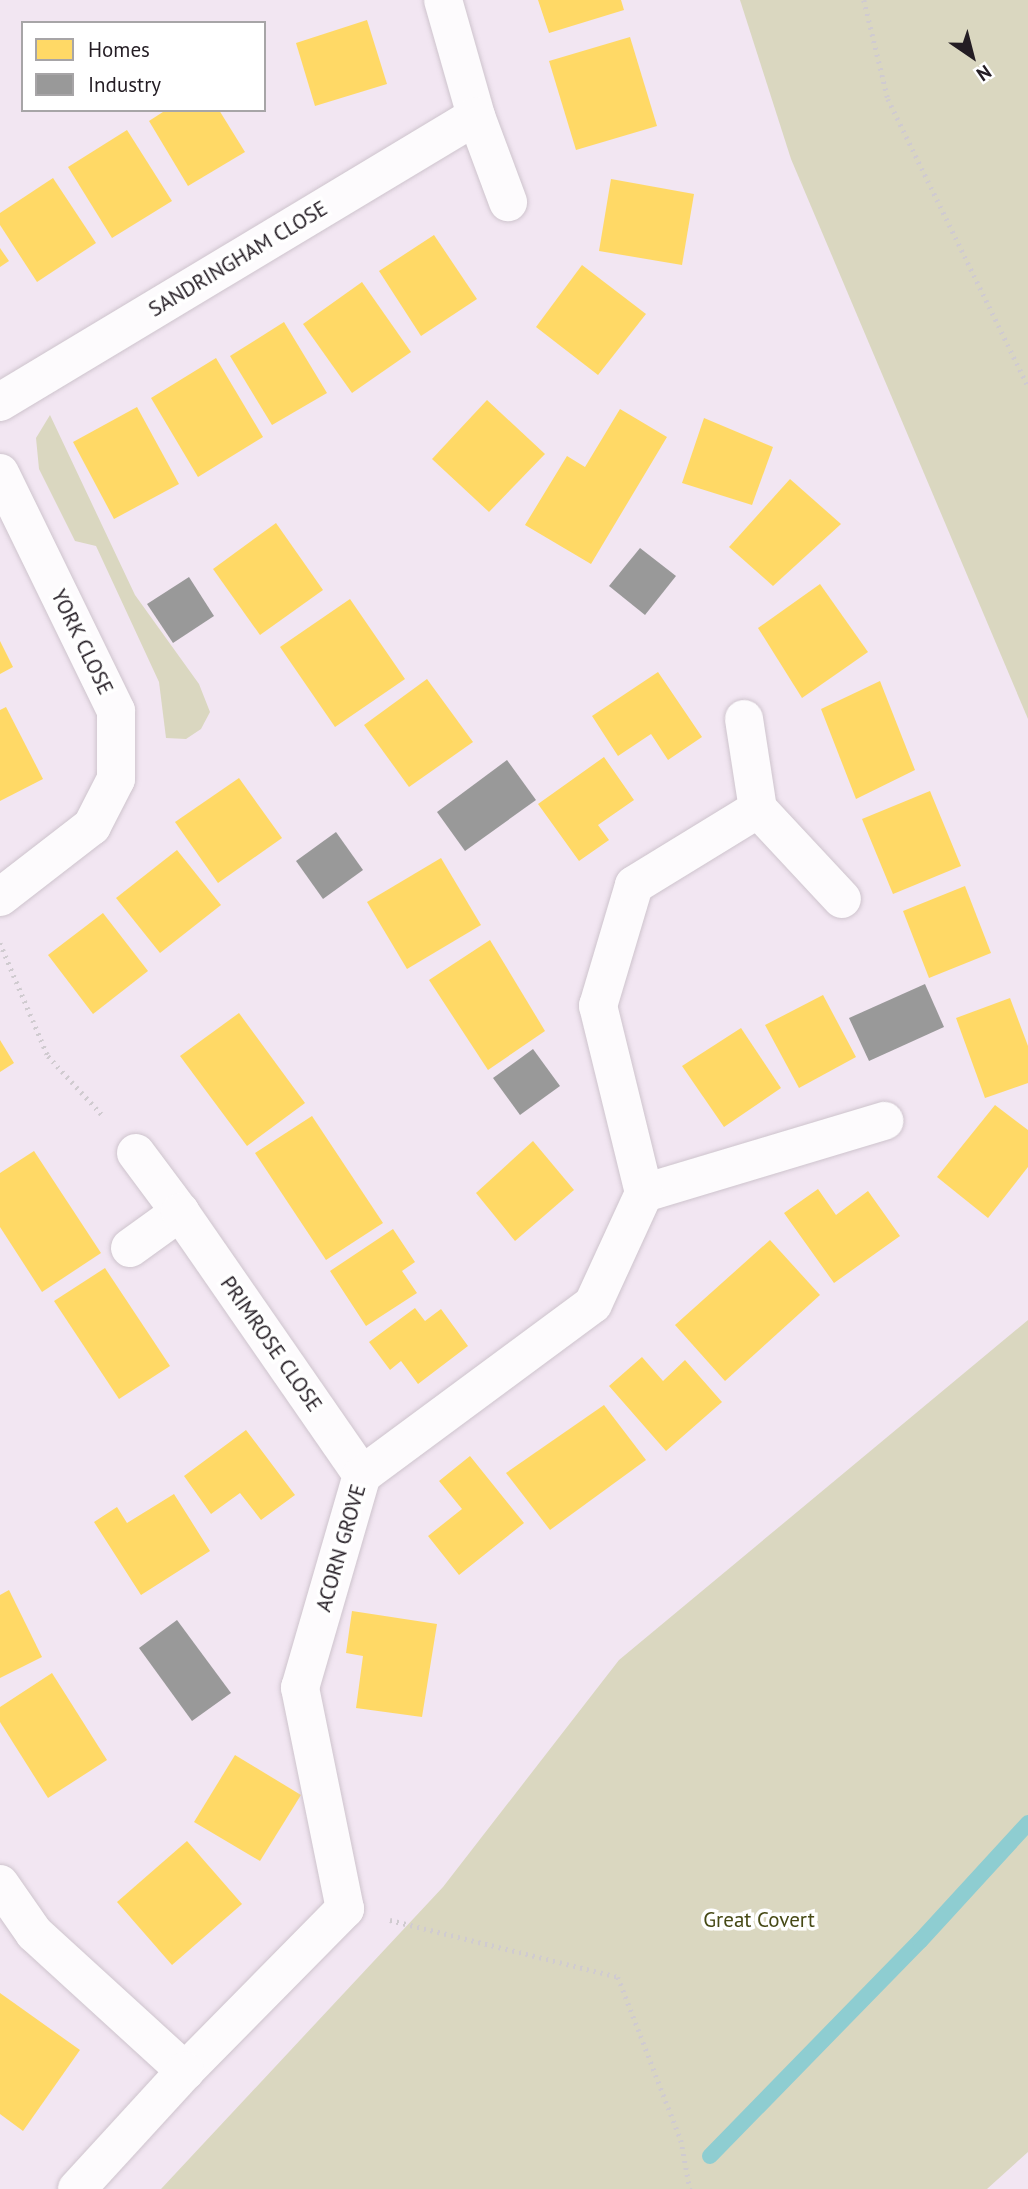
<!DOCTYPE html>
<html>
<head>
<meta charset="utf-8">
<style>
  body { margin:0 }
  #map { position:relative; width:1028px; height:2189px; overflow:hidden; background:#f2e6f2; font-family:"PT Sans",sans-serif }
  div>[style] { position:absolute }
  .green>* { inset:0; background:#dad7c0 }
  .homes>* { inset:0; background:#ffd966 }
  .industry>* { inset:0; background:#999 }
  .stream>* { height:16px; margin:-8px; padding:0 8px; transform-origin:8px; border-radius:8px; background:#8ecdd1 }
  .path>* { height:4.5px; margin-top:-2.25px; transform-origin:0; background:repeating-linear-gradient(90deg,#d0cbd0 0 2px,transparent 0 7px) }
  .roads { filter:drop-shadow(0 0 2px #cec4cd) drop-shadow(0 0 2px #cec4cd) }
  .minor>* { height:38px; margin:-19px; padding:0 19px; transform-origin:19px; border-radius:19px; background:#fdfbfd }
  span { translate:-50% -50%; white-space:nowrap; text-align:center; line-height:1.15; -webkit-text-stroke:7px #fff; paint-order:stroke }
  .street-label { font-size:21px; color:#241d24 }
  .park-label { font-size:21px; color:#464915 }
  .legend { position:absolute; left:21px; top:21px; width:245px; height:91px; box-sizing:border-box; background:#fff; border:2px solid #a7a5a7; margin:0; padding:9px 12px; list-style:none; font-size:21px; color:#241d24 }
  .legend li { display:flex; align-items:center; gap:14px; height:35px }
  .legend b { width:35px; border:2px solid #a7a5a7 }
  .north { position:absolute; left:937px; top:21px; width:70px; height:70px; -webkit-text-stroke:5px #fff; paint-order:stroke; rotate:145deg; font-size:19px; font-weight:700; line-height:28px; text-align:center; color:#241d24 }
  .north::after { content:''; display:block; margin:auto; width:24px; height:32px; background:#241d24; clip-path:polygon(50% 0,100% 100%,50% 72%,0 100%) }
</style>
</head>
<body>
<div id="map">
  <div class="green">
    <i style="clip-path:polygon(740px 0,1028px 0,1028px 719px,791px 159px)"></i>
    <i style="clip-path:polygon(50px 415px,135px 595px,199px 684px,210px 712px,201px 729px,186px 739px,166px 738px,159px 682px,96px 546px,75px 541px,39px 469px,36px 438px)"></i>
    <i style="clip-path:polygon(1028px 1320px,1028px 2152px,987px 2189px,161px 2189px,443px 1887px,619px 1660px)"></i>
  </div>
  <div class="homes">
    <i style="clip-path:polygon(538px 0,621px 0,624px 10px,549px 33px)"></i>
    <i style="clip-path:polygon(367px 20px,387px 84px,315px 106px,296px 43px)"></i>
    <i style="clip-path:polygon(630px 37px,657px 126px,576px 150px,549px 61px)"></i>
    <i style="clip-path:polygon(166px 110px,219px 110px,245px 152px,188px 186px,149px 121px)"></i>
    <i style="clip-path:polygon(127px 130px,172px 201px,112px 238px,68px 167px)"></i>
    <i style="clip-path:polygon(53px 178px,96px 243px,37px 282px,0 225px,0 213px)"></i>
    <i style="clip-path:polygon(611px 179px,694px 194px,682px 265px,599px 251px)"></i>
    <i style="clip-path:polygon(434px 235px,477px 299px,421px 336px,379px 271px)"></i>
    <i style="clip-path:polygon(0 248px,9px 261px,0 267px)"></i>
    <i style="clip-path:polygon(582px 265px,646px 314px,598px 375px,536px 327px)"></i>
    <i style="clip-path:polygon(362px 282px,411px 352px,352px 393px,303px 324px)"></i>
    <i style="clip-path:polygon(284px 322px,327px 393px,272px 425px,230px 356px)"></i>
    <i style="clip-path:polygon(216px 358px,263px 437px,198px 477px,151px 398px)"></i>
    <i style="clip-path:polygon(487px 400px,545px 454px,489px 512px,432px 459px)"></i>
    <i style="clip-path:polygon(137px 407px,179px 484px,114px 519px,73px 442px)"></i>
    <i style="clip-path:polygon(620px 409px,667px 437px,591px 564px,525px 525px,567px 456px,585px 467px)"></i>
    <i style="clip-path:polygon(704px 418px,773px 447px,752px 505px,682px 483px)"></i>
    <i style="clip-path:polygon(790px 479px,841px 524px,773px 586px,729px 547px)"></i>
    <i style="clip-path:polygon(276px 523px,323px 590px,260px 635px,213px 569px)"></i>
    <i style="clip-path:polygon(820px 584px,868px 652px,802px 698px,758px 628px)"></i>
    <i style="clip-path:polygon(350px 599px,405px 679px,335px 727px,280px 647px)"></i>
    <i style="clip-path:polygon(0 641px,13px 667px,0 674px)"></i>
    <i style="clip-path:polygon(658px 672px,702px 737px,668px 760px,651px 734px,618px 756px,592px 716px)"></i>
    <i style="clip-path:polygon(427px 679px,473px 742px,409px 787px,364px 725px)"></i>
    <i style="clip-path:polygon(880px 681px,915px 770px,856px 799px,821px 709px)"></i>
    <i style="clip-path:polygon(6px 707px,43px 779px,0 801px,0 710px)"></i>
    <i style="clip-path:polygon(604px 757px,634px 800px,598px 825px,609px 840px,579px 861px,538px 804px)"></i>
    <i style="clip-path:polygon(239px 778px,282px 838px,218px 883px,175px 822px)"></i>
    <i style="clip-path:polygon(930px 791px,961px 866px,893px 894px,862px 819px)"></i>
    <i style="clip-path:polygon(177px 850px,221px 905px,160px 953px,116px 898px)"></i>
    <i style="clip-path:polygon(441px 858px,481px 925px,407px 969px,367px 902px)"></i>
    <i style="clip-path:polygon(965px 886px,991px 953px,929px 978px,903px 911px)"></i>
    <i style="clip-path:polygon(103px 913px,148px 971px,93px 1014px,48px 955px)"></i>
    <i style="clip-path:polygon(490px 940px,545px 1031px,488px 1070px,429px 980px)"></i>
    <i style="clip-path:polygon(823px 995px,856px 1057px,799px 1088px,765px 1025px)"></i>
    <i style="clip-path:polygon(1010px 998px,1028px 1046px,1028px 1083px,985px 1098px,956px 1018px)"></i>
    <i style="clip-path:polygon(239px 1013px,305px 1103px,247px 1146px,180px 1056px)"></i>
    <i style="clip-path:polygon(741px 1028px,781px 1088px,724px 1127px,682px 1066px)"></i>
    <i style="clip-path:polygon(0 1040px,14px 1063px,0 1072px)"></i>
    <i style="clip-path:polygon(995px 1105px,1028px 1130px,1028px 1167px,988px 1218px,937px 1177px)"></i>
    <i style="clip-path:polygon(312px 1116px,383px 1223px,326px 1260px,255px 1153px)"></i>
    <i style="clip-path:polygon(533px 1141px,574px 1190px,515px 1241px,476px 1193px)"></i>
    <i style="clip-path:polygon(34px 1151px,101px 1253px,42px 1292px,0 1227px,0 1173px)"></i>
    <i style="clip-path:polygon(818px 1189px,836px 1215px,868px 1191px,900px 1236px,834px 1283px,784px 1213px)"></i>
    <i style="clip-path:polygon(393px 1229px,415px 1262px,402px 1271px,417px 1293px,366px 1326px,330px 1271px)"></i>
    <i style="clip-path:polygon(770px 1240px,820px 1295px,725px 1381px,675px 1325px)"></i>
    <i style="clip-path:polygon(105px 1268px,170px 1366px,119px 1399px,54px 1301px)"></i>
    <i style="clip-path:polygon(415px 1308px,425px 1321px,441px 1309px,468px 1346px,418px 1384px,401px 1361px,390px 1370px,369px 1342px)"></i>
    <i style="clip-path:polygon(642px 1357px,663px 1381px,685px 1360px,722px 1402px,666px 1451px,609px 1386px)"></i>
    <i style="clip-path:polygon(604px 1405px,646px 1460px,550px 1530px,506px 1473px)"></i>
    <i style="clip-path:polygon(246px 1430px,295px 1495px,261px 1520px,240px 1493px,211px 1514px,184px 1476px)"></i>
    <i style="clip-path:polygon(470px 1456px,524px 1523px,459px 1575px,428px 1536px,462px 1509px,439px 1481px)"></i>
    <i style="clip-path:polygon(174px 1494px,210px 1551px,141px 1595px,94px 1522px,117px 1507px,127px 1523px)"></i>
    <i style="clip-path:polygon(9px 1590px,42px 1657px,0 1678px,0 1595px)"></i>
    <i style="clip-path:polygon(352px 1611px,437px 1624px,422px 1717px,356px 1708px,363px 1656px,346px 1653px)"></i>
    <i style="clip-path:polygon(52px 1673px,107px 1760px,48px 1798px,0 1722px,0 1707px)"></i>
    <i style="clip-path:polygon(235px 1755px,301px 1795px,260px 1861px,194px 1822px)"></i>
    <i style="clip-path:polygon(187px 1841px,242px 1904px,172px 1965px,117px 1902px)"></i>
    <i style="clip-path:polygon(0 1993px,80px 2050px,23px 2131px,0 2114px)"></i>
  </div>
  <div class="industry">
    <i style="clip-path:polygon(640px 548px,676px 576px,645px 615px,609px 586px)"></i>
    <i style="clip-path:polygon(189px 577px,214px 616px,173px 643px,147px 604px)"></i>
    <i style="clip-path:polygon(507px 760px,536px 800px,465px 851px,437px 812px)"></i>
    <i style="clip-path:polygon(336px 832px,363px 870px,323px 899px,296px 861px)"></i>
    <i style="clip-path:polygon(925px 984px,944px 1027px,869px 1061px,849px 1018px)"></i>
    <i style="clip-path:polygon(533px 1049px,560px 1086px,520px 1115px,493px 1078px)"></i>
    <i style="clip-path:polygon(177px 1620px,231px 1693px,192px 1721px,139px 1648px)"></i>
  </div>
  <div class="stream">
    <i style="left:710px;top:2156px;width:301px;rotate:-45.7deg"></i>
    <i style="left:920px;top:1941px;width:160px;rotate:-47.5deg"></i>
  </div>
  <div class="path">
    <i style="left:864px;top:0;width:102px;rotate:76.4deg"></i>
    <i style="left:888px;top:99px;width:319px;rotate:64deg"></i>
    <i style="left:0;top:943px;width:123px;rotate:67deg"></i>
    <i style="left:48px;top:1056px;width:83px;rotate:47.4deg"></i>
    <i style="left:390px;top:1920px;width:235px;rotate:14deg"></i>
    <i style="left:618px;top:1977px;width:175px;rotate:68.9deg"></i>
    <i style="left:681px;top:2140px;width:50px;rotate:79.6deg"></i>
  </div>
  <div class="roads">
    <div class="minor">
      <i style="left:443px;top:0;width:121px;rotate:74.1deg"></i>
      <i style="left:0;top:402px;width:555px;rotate:-31deg"></i>
      <i style="left:476px;top:116px;width:92px;rotate:69.6deg"></i>
      <i style="left:0;top:473px;width:265px;rotate:64deg"></i>
      <i style="left:116px;top:711px;width:68px;rotate:90deg"></i>
      <i style="left:116px;top:779px;width:53px;rotate:117.1deg"></i>
      <i style="left:92px;top:826px;width:116px;rotate:142.3deg"></i>
      <i style="left:744px;top:719px;width:91px;rotate:81.2deg"></i>
      <i style="left:136px;top:1153px;width:74px;rotate:53.3deg"></i>
      <i style="left:644px;top:1193px;width:251px;rotate:-16.7deg"></i>
      <i style="left:130px;top:1248px;width:62px;rotate:-35.8deg"></i>
      <i style="left:180px;top:1212px;width:320px;rotate:55.3deg"></i>
      <i style="left:0;top:1884px;width:60px;rotate:55.2deg"></i>
      <i style="left:34px;top:1933px;width:205px;rotate:42.4deg"></i>
      <i style="left:185px;top:2071px;width:228px;rotate:-45.4deg"></i>
      <i style="left:345px;top:1909px;width:226px;rotate:-101.5deg"></i>
      <i style="left:300px;top:1688px;width:222px;rotate:-73.8deg"></i>
      <i style="left:362px;top:1475px;width:287px;rotate:-36.5deg"></i>
      <i style="left:593px;top:1304px;width:122px;rotate:-65.3deg"></i>
      <i style="left:644px;top:1193px;width:193px;rotate:-103.8deg"></i>
      <i style="left:598px;top:1006px;width:126px;rotate:-73.4deg"></i>
      <i style="left:634px;top:885px;width:145px;rotate:-31.5deg"></i>
      <i style="left:758px;top:809px;width:123px;rotate:47deg"></i>
      <i style="left:77px;top:2189px;width:160px;rotate:-47.5deg"></i>
    </div>
  </div>
  <div class="street-label">
    <span style="left:238px;top:259px;rotate:-31deg">SANDRINGHAM CLOSE</span>
    <span style="left:82px;top:642px;rotate:64deg">YORK CLOSE</span>
    <span style="left:271px;top:1344px;rotate:55deg">PRIMROSE CLOSE</span>
    <span style="left:341px;top:1548px;rotate:-74deg">ACORN GROVE</span>
  </div>
  <div class="park-label">
    <span style="left:759px;top:1920px">Great Covert</span>
  </div>
  <ul class="legend">
  <li><b style="height:19px;background:#ffd966"></b>Homes</li>
  <li><b style="height:19px;background:#999"></b>Industry</li>
  </ul>
  <div class="north">N</div>
</div>
</body>
</html>
